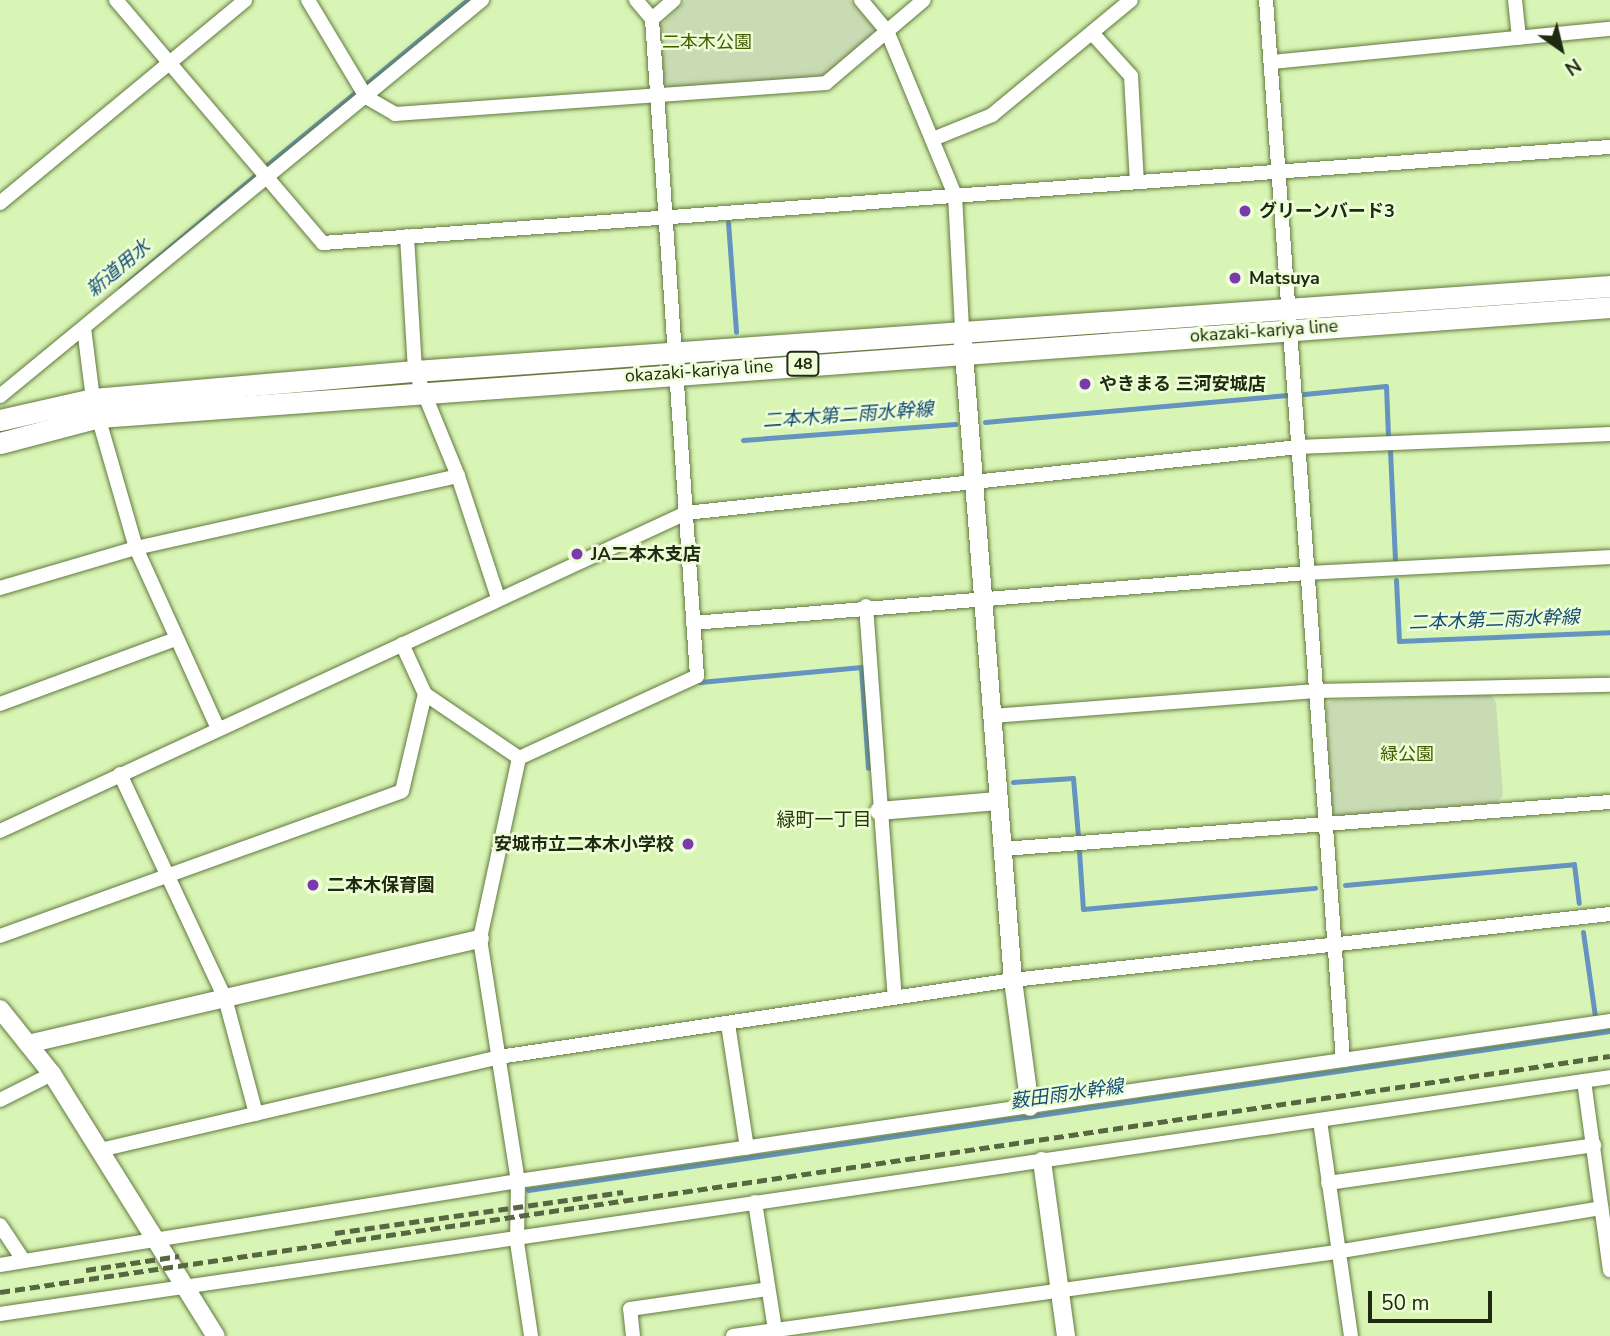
<!DOCTYPE html>
<html>
<head>
<meta charset="utf-8">
<style>
  body { margin:0 }
  #map { position:relative; width:1610px; height:1336px; overflow:hidden; background:#d9f5b5; font-family:"Nunito Sans","Noto Sans JP",sans-serif }
  div>[style] { position:absolute }
  .green>* { inset:0; background:#c9dbb3 }
  .stream>* { height:5px; margin:-2.5px; padding:0 2.5px; transform-origin:2.5px; border-radius:2.5px; background:#6494bf }
  .roads { filter:drop-shadow(0 0 2px #62793e) drop-shadow(0 0 2px #62793e) }
  .minor>* { height:14px; margin:-7px; padding:0 7px; transform-origin:7px; border-radius:7px; background:#fff }
  .tertiary>* { height:18px; margin:-9px; padding:0 9px; transform-origin:9px; border-radius:9px; background:#fff }
  .primary>* { height:21px; margin:-10.5px; padding:0 10.5px; transform-origin:10.5px; border-radius:10.5px; background:#fff }
  .rail>* { height:5px; margin-top:-2.5px; transform-origin:0; background:repeating-linear-gradient(90deg,#586642 0 10px,transparent 0 15px) }
  .dots>* { width:19px; height:19px; translate:-50% -50%; box-sizing:border-box; border:4px solid #edfed7; border-radius:50% }
  span { translate:-50% -50%; white-space:nowrap; text-align:center; line-height:1.15; -webkit-text-stroke:5px #edfed7; paint-order:stroke }
  .shield-label span { padding:2px 5px; background:#edfed7; border:2px solid; border-radius:5px; -webkit-text-stroke-width:0 }
  .shield-label { font-size:16px; color:#202911; font-weight:700 }
  .park-label { font-size:18px; color:#425e00 }
  .poi-label { font-size:18px; color:#202911; font-weight:700 }
  .left { translate:0 -50%; text-align:left }
  .right { translate:-100% -50%; text-align:right }
  .street-label { font-size:18px; color:#202911 }
  .water-label { font-size:19px; color:#164c77; font-style:italic }
  .neighbourhood-label { font-size:19px; color:#28370a }
  .north { position:absolute; left:1526px; top:14px; width:70px; height:70px; -webkit-text-stroke:5px #edfed7; paint-order:stroke; rotate:146deg; font-size:19px; font-weight:700; line-height:28px; text-align:center; color:#202911 }
  .north::after { content:''; display:block; margin:auto; width:24px; height:32px; background:#202911; clip-path:polygon(50% 0,100% 100%,50% 72%,0 100%) }
  .scale { position:absolute; left:1368px; top:1291px; width:124px; height:32px; box-sizing:border-box; border:4px solid #202911; border-top:0; padding-left:9px; font-size:21px; line-height:24px; white-space:nowrap; color:#202911; -webkit-text-stroke:5px #edfed7; paint-order:stroke }
</style>
</head>
<body>
<div id="map">
  <div class="green">
    <i style="clip-path:polygon(686px 0,850px 0,873px 27px,872px 35px,823px 76px,671px 88px,664px 82px,659px 27px)"></i>
    <i style="clip-path:polygon(1491px 695px,1496px 702px,1503px 795px,1497px 803px,1338px 816px,1332px 810px,1326px 705px,1333px 700px)"></i>
  </div>
  <div class="stream">
    <i style="left:366px;top:84px;width:131px;rotate:-39.7deg"></i>
    <i style="left:267px;top:165px;width:115px;rotate:-39.4deg"></i>
    <i style="left:728px;top:222px;width:110px;rotate:85.8deg"></i>
    <i style="left:121px;top:288px;width:177px;rotate:-40deg"></i>
    <i style="left:1304px;top:394px;width:82px;rotate:-5.6deg"></i>
    <i style="left:1386px;top:386px;width:50px;rotate:87.7deg"></i>
    <i style="left:985px;top:422px;width:304px;rotate:-5.1deg"></i>
    <i style="left:743px;top:440px;width:213px;rotate:-4.3deg"></i>
    <i style="left:1390px;top:450px;width:111px;rotate:87.4deg"></i>
    <i style="left:1396px;top:580px;width:61px;rotate:87.2deg"></i>
    <i style="left:1399px;top:641px;width:211px;rotate:-2.4deg"></i>
    <i style="left:700px;top:682px;width:162px;rotate:-5.3deg"></i>
    <i style="left:861px;top:667px;width:101px;rotate:86deg"></i>
    <i style="left:1013px;top:782px;width:60px;rotate:-3.8deg"></i>
    <i style="left:1073px;top:778px;width:58px;rotate:85.1deg"></i>
    <i style="left:1079px;top:851px;width:58px;rotate:86.1deg"></i>
    <i style="left:1083px;top:909px;width:233px;rotate:-5.2deg"></i>
    <i style="left:1345px;top:885px;width:230px;rotate:-5.2deg"></i>
    <i style="left:1574px;top:864px;width:39px;rotate:83deg"></i>
    <i style="left:1583px;top:932px;width:85px;rotate:81.9deg"></i>
    <i style="left:528px;top:1190px;width:1094px;rotate:-8.36deg"></i>
  </div>
  <div class="roads">
    <div class="minor">
      <i style="left:116px;top:0;width:319px;rotate:49.6deg"></i>
      <i style="left:323px;top:243px;width:1291px;rotate:-4.27deg"></i>
      <i style="left:308px;top:0;width:113px;rotate:59.1deg"></i>
      <i style="left:366px;top:97px;width:34px;rotate:30deg"></i>
      <i style="left:395px;top:114px;width:432px;rotate:-4.1deg"></i>
      <i style="left:826px;top:83px;width:128px;rotate:-40.3deg"></i>
      <i style="left:861px;top:0;width:40px;rotate:50deg"></i>
      <i style="left:887px;top:31px;width:178px;rotate:67.5deg"></i>
      <i style="left:955px;top:195px;width:135px;rotate:87deg"></i>
      <i style="left:1266px;top:0;width:1063px;rotate:85.85deg"></i>
      <i style="left:1515px;top:0;width:38px;rotate:84deg"></i>
      <i style="left:652px;top:19px;width:29px;rotate:-41deg"></i>
      <i style="left:1092px;top:33px;width:58px;rotate:47.8deg"></i>
      <i style="left:1131px;top:76px;width:106px;rotate:86.8deg"></i>
      <i style="left:1272px;top:62px;width:340px;rotate:-5.6deg"></i>
      <i style="left:933px;top:139px;width:64px;rotate:-22.1deg"></i>
      <i style="left:992px;top:115px;width:180px;rotate:-39.6deg"></i>
      <i style="left:0;top:203px;width:318px;rotate:-39.6deg"></i>
      <i style="left:407px;top:236px;width:135px;rotate:86.6deg"></i>
      <i style="left:415px;top:371px;width:113px;rotate:67.7deg"></i>
      <i style="left:458px;top:476px;width:128px;rotate:71.8deg"></i>
      <i style="left:84px;top:328px;width:72px;rotate:82.8deg"></i>
      <i style="left:93px;top:399px;width:155px;rotate:73.9deg"></i>
      <i style="left:136px;top:548px;width:199px;rotate:65.6deg"></i>
      <i style="left:0;top:396px;width:624px;rotate:-39.41deg"></i>
      <i style="left:0;top:588px;width:142px;rotate:-16.4deg"></i>
      <i style="left:136px;top:548px;width:330px;rotate:-12.6deg"></i>
      <i style="left:866px;top:606px;width:392px;rotate:85.8deg"></i>
      <i style="left:693px;top:623px;width:616px;rotate:-4.66deg"></i>
      <i style="left:1307px;top:573px;width:303px;rotate:-3deg"></i>
      <i style="left:402px;top:644px;width:55px;rotate:65.3deg"></i>
      <i style="left:425px;top:694px;width:114px;rotate:34.2deg"></i>
      <i style="left:0;top:704px;width:188px;rotate:-20.3deg"></i>
      <i style="left:992px;top:716px;width:325px;rotate:-4.4deg"></i>
      <i style="left:1316px;top:691px;width:294px;rotate:-1.2deg"></i>
      <i style="left:519px;top:758px;width:196px;rotate:-24.7deg"></i>
      <i style="left:697px;top:676px;width:659px;rotate:-93.92deg"></i>
      <i style="left:652px;top:19px;width:25px;rotate:-130deg"></i>
      <i style="left:519px;top:758px;width:185px;rotate:102.2deg"></i>
      <i style="left:480px;top:939px;width:245px;rotate:81.1deg"></i>
      <i style="left:518px;top:1181px;width:61px;rotate:90.9deg"></i>
      <i style="left:517px;top:1242px;width:95px;rotate:81.5deg"></i>
      <i style="left:120px;top:774px;width:247px;rotate:64.9deg"></i>
      <i style="left:225px;top:998px;width:120px;rotate:75deg"></i>
      <i style="left:0;top:831px;width:756px;rotate:-24.87deg"></i>
      <i style="left:686px;top:513px;width:617px;rotate:-6.15deg"></i>
      <i style="left:1299px;top:447px;width:311px;rotate:-2.4deg"></i>
      <i style="left:1003px;top:849px;width:609px;rotate:-4.43deg"></i>
      <i style="left:0;top:936px;width:427px;rotate:-19.8deg"></i>
      <i style="left:402px;top:791px;width:100px;rotate:-76.7deg"></i>
      <i style="left:728px;top:1024px;width:125px;rotate:81.3deg"></i>
      <i style="left:1584px;top:1081px;width:191px;rotate:82.2deg"></i>
      <i style="left:0;top:1100px;width:58px;rotate:-26.6deg"></i>
      <i style="left:1320px;top:1121px;width:217px;rotate:81.8deg"></i>
      <i style="left:100px;top:1150px;width:410px;rotate:-13.1deg"></i>
      <i style="left:499px;top:1057px;width:520px;rotate:-8.52deg"></i>
      <i style="left:1013px;top:980px;width:601px;rotate:-6.31deg"></i>
      <i style="left:1328px;top:1183px;width:269px;rotate:-8.1deg"></i>
      <i style="left:755px;top:1202px;width:136px;rotate:81.1deg"></i>
      <i style="left:0;top:1225px;width:43px;rotate:56.3deg"></i>
      <i style="left:0;top:1265px;width:525px;rotate:-9.21deg"></i>
      <i style="left:518px;top:1181px;width:1104px;rotate:-8.34deg"></i>
      <i style="left:0;top:1314px;width:1627px;rotate:-8.37deg"></i>
      <i style="left:633px;top:1336px;width:27px;rotate:-96deg"></i>
      <i style="left:630px;top:1309px;width:139px;rotate:-8.2deg"></i>
      <i style="left:733px;top:1336px;width:609px;rotate:-7.93deg"></i>
      <i style="left:1336px;top:1252px;width:269px;rotate:-9.4deg"></i>
    </div>
    <div class="tertiary">
      <i style="left:963px;top:341px;width:641px;rotate:85.53deg"></i>
      <i style="left:1013px;top:980px;width:128px;rotate:82.4deg"></i>
      <i style="left:879px;top:811px;width:119px;rotate:-4.8deg"></i>
      <i style="left:0;top:1009px;width:83px;rotate:51.3deg"></i>
      <i style="left:52px;top:1074px;width:309px;rotate:58deg"></i>
      <i style="left:28px;top:1044px;width:464px;rotate:-13.1deg"></i>
      <i style="left:1042px;top:1161px;width:177px;rotate:82.2deg"></i>
    </div>
    <div class="primary">
      <i style="left:0;top:420px;width:95px;rotate:-12.7deg"></i>
      <i style="left:93px;top:399px;width:323px;rotate:-5deg"></i>
      <i style="left:415px;top:371px;width:1198px;rotate:-4.07deg"></i>
      <i style="left:0;top:443px;width:102px;rotate:-14.7deg"></i>
      <i style="left:99px;top:417px;width:1515px;rotate:-4.16deg"></i>
    </div>
  </div>
  <div class="rail">
    <i style="left:335px;top:1233px;width:291px;rotate:-8.1deg"></i>
    <i style="left:86px;top:1270px;width:94px;rotate:-8.6deg"></i>
    <i style="left:0;top:1292px;width:1627px;rotate:-8.34deg"></i>
  </div>
  <div class="dots">
    <i style="left:1245px;top:211px;background:#7b39ae"></i>
    <i style="left:1235px;top:278px;background:#7b39ae"></i>
    <i style="left:1085px;top:384px;background:#7b39ae"></i>
    <i style="left:577px;top:554px;background:#7b39ae"></i>
    <i style="left:688px;top:844px;background:#7b39ae"></i>
    <i style="left:313px;top:885px;background:#7b39ae"></i>
  </div>
  <div class="shield-label">
    <span style="left:803px;top:364px">48</span>
  </div>
  <div class="park-label">
    <span style="left:707px;top:42px">二本木公園</span>
    <span style="left:1407px;top:754px">緑公園</span>
  </div>
  <div class="poi-label">
    <span class="left" style="left:1259px;top:211px">グリーンバード3</span>
    <span class="left" style="left:1249px;top:278px">Matsuya</span>
    <span class="left" style="left:1099px;top:384px">やきまる 三河安城店</span>
    <span class="left" style="left:591px;top:554px">JA二本木支店</span>
    <span class="right" style="left:674px;top:844px">安城市立二本木小学校</span>
    <span class="left" style="left:327px;top:885px">二本木保育園</span>
  </div>
  <div class="street-label">
    <span style="left:1264px;top:331px;rotate:-4deg">okazaki-kariya line</span>
    <span style="left:699px;top:371px;rotate:-4deg">okazaki-kariya line</span>
  </div>
  <div class="water-label">
    <span style="left:119px;top:269px;rotate:-40deg">新道用水</span>
    <span style="left:848px;top:416px;rotate:-4deg">二本木第二雨水幹線</span>
    <span style="left:1494px;top:621px;rotate:-2deg">二本木第二雨水幹線</span>
    <span style="left:1067px;top:1095px;rotate:-8deg">薮田雨水幹線</span>
  </div>
  <div class="neighbourhood-label">
    <span style="left:824px;top:821px">緑町一丁目</span>
  </div>
  <div class="north">N</div>
  <div class="scale">50 m</div>
</div>
</body>
</html>
